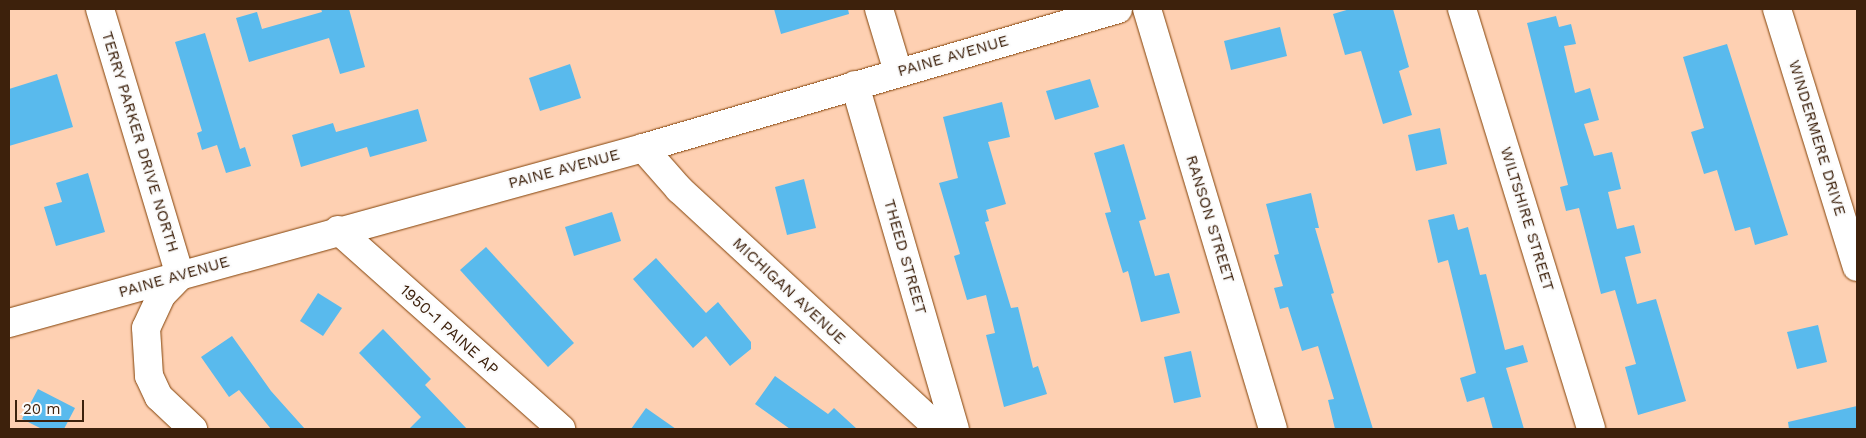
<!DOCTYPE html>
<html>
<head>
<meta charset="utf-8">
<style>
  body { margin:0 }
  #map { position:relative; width:1866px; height:438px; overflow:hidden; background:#fed0b2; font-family:"Work Sans",sans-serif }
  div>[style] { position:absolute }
  .building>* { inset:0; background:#59baed }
  .roads { filter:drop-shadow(0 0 1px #824107) drop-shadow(0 0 1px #824107) }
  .minor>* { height:28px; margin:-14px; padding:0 14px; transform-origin:14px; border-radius:14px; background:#fff }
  span { translate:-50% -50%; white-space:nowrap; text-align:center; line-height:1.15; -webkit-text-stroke:4px #fbfbfb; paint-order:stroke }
  .street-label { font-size:16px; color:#3d210c }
  .frame { position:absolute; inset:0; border:10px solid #3d210c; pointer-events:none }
  .scale { position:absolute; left:15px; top:400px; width:69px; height:22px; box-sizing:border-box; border:2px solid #3d210c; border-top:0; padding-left:6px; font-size:15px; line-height:18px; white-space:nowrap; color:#3d210c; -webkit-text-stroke:4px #fbfbfb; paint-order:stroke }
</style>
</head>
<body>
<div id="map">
  <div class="building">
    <i style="clip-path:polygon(321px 9px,349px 9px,365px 67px,340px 74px,329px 38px,249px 62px,236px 18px,257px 12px,262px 29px,322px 12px)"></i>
    <i style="clip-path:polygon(774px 9px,848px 9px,849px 14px,781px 34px)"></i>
    <i style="clip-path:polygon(1350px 9px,1393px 9px,1409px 67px,1399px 71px,1412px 115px,1383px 124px,1361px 51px,1345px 55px,1333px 14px)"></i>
    <i style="clip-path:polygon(1556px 16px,1559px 27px,1571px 24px,1576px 44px,1564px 46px,1575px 93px,1590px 88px,1599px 120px,1584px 124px,1594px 156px,1612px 152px,1621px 189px,1608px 192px,1617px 229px,1634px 225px,1641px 253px,1625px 257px,1637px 304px,1656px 299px,1686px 401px,1638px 415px,1625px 367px,1636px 364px,1615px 290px,1601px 294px,1579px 208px,1566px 211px,1560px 187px,1568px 185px,1527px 23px)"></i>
    <i style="clip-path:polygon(1280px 27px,1287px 56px,1231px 70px,1224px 41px)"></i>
    <i style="clip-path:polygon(205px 33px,240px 149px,245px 147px,251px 166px,226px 173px,217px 145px,202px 150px,197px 133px,202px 131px,175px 42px)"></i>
    <i style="clip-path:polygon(1727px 44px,1788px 235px,1755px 245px,1750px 227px,1735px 231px,1717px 170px,1704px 174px,1691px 132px,1704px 128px,1683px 57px)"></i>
    <i style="clip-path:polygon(570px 64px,581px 98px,540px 111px,529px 78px)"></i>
    <i style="clip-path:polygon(57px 74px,73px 127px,9px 146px,9px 89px)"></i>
    <i style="clip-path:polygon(1090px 79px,1099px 107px,1055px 120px,1046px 91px)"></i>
    <i style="clip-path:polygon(1002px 102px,1010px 137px,988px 142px,1006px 204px,986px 210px,989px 221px,985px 222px,1011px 308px,1018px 307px,1033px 368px,1038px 366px,1047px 394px,1004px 407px,986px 335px,995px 333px,986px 295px,967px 300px,954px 256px,960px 254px,939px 183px,958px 178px,943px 117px)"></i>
    <i style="clip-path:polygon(418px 109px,427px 141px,370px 157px,367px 147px,301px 167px,292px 135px,333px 123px,336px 132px)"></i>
    <i style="clip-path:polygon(1440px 128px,1447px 164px,1416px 171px,1408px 135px)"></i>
    <i style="clip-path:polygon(1124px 144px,1146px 219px,1139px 221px,1155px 276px,1169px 273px,1180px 313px,1141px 322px,1128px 271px,1123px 273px,1105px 213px,1111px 212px,1094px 153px)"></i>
    <i style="clip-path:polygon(88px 173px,105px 232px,56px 246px,44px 207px,62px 202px,56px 183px)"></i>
    <i style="clip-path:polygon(804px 179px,816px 228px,787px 235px,775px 187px)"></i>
    <i style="clip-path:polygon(1311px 193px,1319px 228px,1315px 228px,1334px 293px,1331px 294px,1373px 429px,1335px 429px,1328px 400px,1334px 399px,1318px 346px,1302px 351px,1288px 307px,1280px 309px,1274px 288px,1283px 286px,1274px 255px,1279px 254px,1266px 204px)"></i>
    <i style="clip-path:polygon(612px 212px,621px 241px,574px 256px,565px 227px)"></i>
    <i style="clip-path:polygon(1454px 214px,1458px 230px,1468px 227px,1480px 275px,1486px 274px,1505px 350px,1523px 345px,1528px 362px,1506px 368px,1524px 429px,1493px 429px,1484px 397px,1467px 402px,1460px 378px,1476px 373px,1448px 260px,1438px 263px,1428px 220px)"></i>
    <i style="clip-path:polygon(486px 247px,574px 343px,548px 367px,460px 270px)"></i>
    <i style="clip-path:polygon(656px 258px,706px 313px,718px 302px,751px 342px,751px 349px,730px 366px,706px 336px,693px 348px,633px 279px)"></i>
    <i style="clip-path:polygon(318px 293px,342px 308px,323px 336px,300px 321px)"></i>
    <i style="clip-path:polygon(1818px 325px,1827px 362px,1797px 369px,1787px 332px)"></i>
    <i style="clip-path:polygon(383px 329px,431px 379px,425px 385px,467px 429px,409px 429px,421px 417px,359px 353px)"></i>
    <i style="clip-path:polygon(232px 336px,271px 391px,305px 429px,271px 429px,239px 390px,229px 397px,201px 357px)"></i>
    <i style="clip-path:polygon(1191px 351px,1201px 397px,1174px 403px,1164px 357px)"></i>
    <i style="clip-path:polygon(775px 376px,828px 414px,834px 408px,857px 429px,790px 429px,755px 404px)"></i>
    <i style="clip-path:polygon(38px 389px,75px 408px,64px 429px,42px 429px,22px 419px)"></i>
    <i style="clip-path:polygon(1857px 406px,1857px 429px,1789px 429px,1788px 422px)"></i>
    <i style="clip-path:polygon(646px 408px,676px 429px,631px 429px)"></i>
  </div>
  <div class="roads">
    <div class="minor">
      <i style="left:100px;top:9px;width:279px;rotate:73.3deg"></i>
      <i style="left:180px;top:276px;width:28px;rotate:134deg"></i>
      <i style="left:161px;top:296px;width:35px;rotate:115deg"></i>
      <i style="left:146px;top:328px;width:48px;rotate:86.4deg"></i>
      <i style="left:149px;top:376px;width:23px;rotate:65deg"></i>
      <i style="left:159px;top:397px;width:47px;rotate:43.3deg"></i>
      <i style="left:879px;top:9px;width:66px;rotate:73.2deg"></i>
      <i style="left:1147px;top:9px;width:438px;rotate:73.3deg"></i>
      <i style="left:1462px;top:9px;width:439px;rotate:72.9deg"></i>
      <i style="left:1777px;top:9px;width:270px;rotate:72.8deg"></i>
      <i style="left:855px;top:85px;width:358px;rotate:73.8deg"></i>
      <i style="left:643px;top:148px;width:55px;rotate:48.7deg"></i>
      <i style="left:679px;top:189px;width:354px;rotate:42.7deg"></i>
      <i style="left:338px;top:230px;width:299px;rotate:41.7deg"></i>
      <i style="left:9px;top:323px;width:658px;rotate:-15.43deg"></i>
      <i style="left:643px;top:148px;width:495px;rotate:-16.3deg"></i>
    </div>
  </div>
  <div class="street-label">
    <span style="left:953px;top:56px;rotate:-16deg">PAINE AVENUE</span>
    <span style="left:1817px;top:138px;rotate:73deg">WINDERMERE DRIVE</span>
    <span style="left:140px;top:142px;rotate:73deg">TERRY PARKER DRIVE NORTH</span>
    <span style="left:564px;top:169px;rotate:-15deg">PAINE AVENUE</span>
    <span style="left:1210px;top:219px;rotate:73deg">RANSON STREET</span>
    <span style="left:1527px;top:219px;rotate:73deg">WILTSHIRE STREET</span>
    <span style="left:905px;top:257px;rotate:74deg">THEED STREET</span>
    <span style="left:174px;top:277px;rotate:-16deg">PAINE AVENUE</span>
    <span style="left:789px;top:291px;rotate:43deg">MICHIGAN AVENUE</span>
    <span style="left:449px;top:330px;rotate:42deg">1950-1 PAINE AP</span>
  </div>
  <div class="frame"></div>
  <div class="scale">20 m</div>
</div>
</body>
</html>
